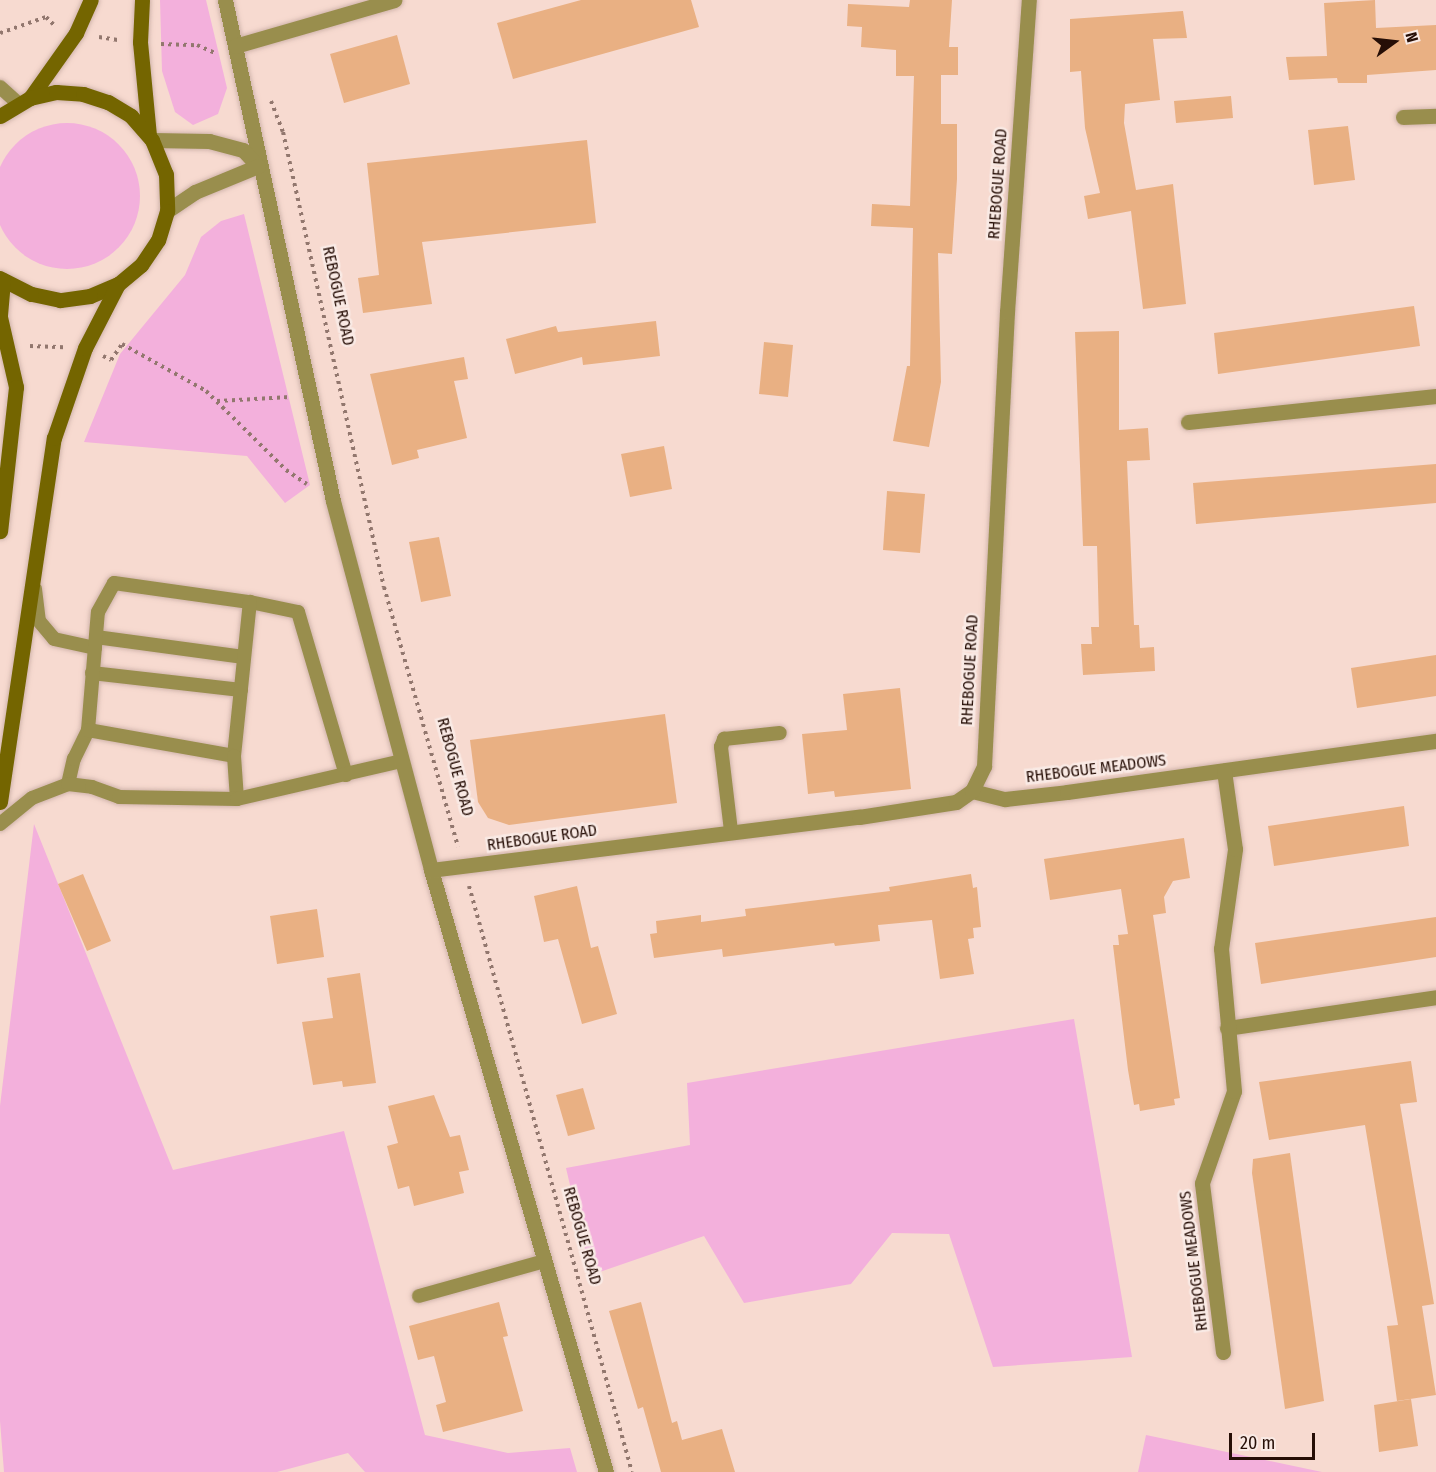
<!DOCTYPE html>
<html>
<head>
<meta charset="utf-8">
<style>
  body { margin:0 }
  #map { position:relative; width:1436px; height:1472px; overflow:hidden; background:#f7dad0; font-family:"Fira Sans Condensed",sans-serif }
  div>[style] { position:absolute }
  .green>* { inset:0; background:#f3b0dc }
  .round { border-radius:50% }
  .building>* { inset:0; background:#e9b083 }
  .path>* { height:4px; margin-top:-2px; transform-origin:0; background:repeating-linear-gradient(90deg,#92776e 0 3px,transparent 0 7.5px) }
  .roads { filter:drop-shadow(0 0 2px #d1b5ac) drop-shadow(0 0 2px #d1b5ac) }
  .lane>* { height:14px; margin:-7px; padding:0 7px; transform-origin:7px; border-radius:7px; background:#998e4d }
  .street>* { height:15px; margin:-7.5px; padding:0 7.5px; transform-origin:7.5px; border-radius:7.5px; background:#998e4d }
  .secondary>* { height:15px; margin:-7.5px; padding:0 7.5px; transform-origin:7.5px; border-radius:7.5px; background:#746500 }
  span { translate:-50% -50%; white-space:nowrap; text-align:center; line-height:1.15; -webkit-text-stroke:5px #f9eae5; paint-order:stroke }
  .street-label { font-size:16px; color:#260e06 }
  .north { position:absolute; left:1364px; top:12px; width:60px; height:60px; -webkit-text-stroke:4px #f9eae5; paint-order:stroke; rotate:75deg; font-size:16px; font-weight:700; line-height:24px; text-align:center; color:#260e06 }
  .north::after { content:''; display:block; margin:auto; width:21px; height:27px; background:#260e06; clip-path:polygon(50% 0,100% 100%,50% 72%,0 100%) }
  .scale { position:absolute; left:1229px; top:1433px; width:86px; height:27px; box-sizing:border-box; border:3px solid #260e06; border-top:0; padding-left:8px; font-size:18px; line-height:21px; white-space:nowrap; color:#260e06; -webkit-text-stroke:4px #f9eae5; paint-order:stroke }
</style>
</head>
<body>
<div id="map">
  <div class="green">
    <i style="clip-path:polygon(160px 0,206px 0,227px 88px,218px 114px,193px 125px,175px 112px,162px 71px)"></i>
    <i class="round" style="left:-6px;top:123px;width:146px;height:146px"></i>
    <i style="clip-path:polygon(244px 214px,310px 485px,285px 503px,247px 456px,84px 442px,120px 354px,185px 275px,201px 237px,221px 221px)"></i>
    <i style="clip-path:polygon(34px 824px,173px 1170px,344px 1131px,425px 1435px,508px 1453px,570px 1448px,577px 1472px,365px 1472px,348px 1453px,277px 1472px,4px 1472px,0 1421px,0 1106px)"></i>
    <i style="clip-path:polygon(1074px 1019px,1132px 1357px,993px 1367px,949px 1234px,892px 1233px,851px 1284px,744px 1303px,704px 1236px,591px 1275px,566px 1168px,690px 1145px,687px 1083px)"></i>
    <i style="clip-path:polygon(1146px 1435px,1322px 1472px,1138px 1472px)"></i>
  </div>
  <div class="building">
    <i style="clip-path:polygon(581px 0,691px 0,699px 27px,513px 79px,497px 23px)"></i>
    <i style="clip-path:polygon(910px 0,952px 0,949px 47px,958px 47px,958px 75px,941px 75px,941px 124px,957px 124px,957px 179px,952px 254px,938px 253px,941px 382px,929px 447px,893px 441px,907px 366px,910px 366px,913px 228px,871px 226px,872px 204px,910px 206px,914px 76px,896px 76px,896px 50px,861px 47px,862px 27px,847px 26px,848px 4px,909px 7px)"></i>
    <i style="clip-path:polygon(1375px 0,1376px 28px,1436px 25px,1436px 70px,1367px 75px,1367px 83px,1338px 83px,1337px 78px,1289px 80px,1286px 57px,1327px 56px,1324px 3px)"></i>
    <i style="clip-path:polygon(1183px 11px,1187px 38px,1153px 39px,1160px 100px,1125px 104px,1124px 123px,1136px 190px,1173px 184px,1186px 304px,1143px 309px,1131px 211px,1088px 219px,1084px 196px,1100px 193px,1085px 128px,1081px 71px,1070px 72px,1070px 19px)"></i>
    <i style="clip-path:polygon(397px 35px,410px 84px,344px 103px,330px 54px)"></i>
    <i style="clip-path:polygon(1231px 96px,1233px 118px,1176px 123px,1174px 101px)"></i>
    <i style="clip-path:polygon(1348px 126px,1355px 180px,1314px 185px,1308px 130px)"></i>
    <i style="clip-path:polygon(587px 140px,596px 223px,422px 242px,432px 304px,363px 313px,358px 278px,379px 275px,367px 163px)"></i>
    <i style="clip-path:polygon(1414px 306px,1420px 346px,1218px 374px,1214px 333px)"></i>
    <i style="clip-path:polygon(656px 321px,660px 356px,583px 365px,582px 357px,515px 374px,506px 339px,556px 326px,558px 332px)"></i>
    <i style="clip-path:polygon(1119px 331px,1119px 430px,1148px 428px,1150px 460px,1127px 461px,1134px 625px,1139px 625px,1140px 648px,1154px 647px,1155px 671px,1083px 675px,1081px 644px,1092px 644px,1091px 627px,1099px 627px,1097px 546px,1083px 546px,1075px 332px)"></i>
    <i style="clip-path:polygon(764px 342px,793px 345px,788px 397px,759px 394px)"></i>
    <i style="clip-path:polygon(464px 357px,468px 379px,454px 381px,467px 438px,417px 450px,419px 458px,392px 465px,370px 374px)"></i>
    <i style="clip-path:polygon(664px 446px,672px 489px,630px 497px,621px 454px)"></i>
    <i style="clip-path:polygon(1436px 464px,1436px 503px,1196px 524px,1193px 483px)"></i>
    <i style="clip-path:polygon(887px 491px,925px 494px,920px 553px,883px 550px)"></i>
    <i style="clip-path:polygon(439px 537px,451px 596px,421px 602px,409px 542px)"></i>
    <i style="clip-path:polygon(1436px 655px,1436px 696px,1357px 708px,1351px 668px)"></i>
    <i style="clip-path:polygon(900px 688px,911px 789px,835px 797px,834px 791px,808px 794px,802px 734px,847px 730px,843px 694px)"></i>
    <i style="clip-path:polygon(665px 714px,677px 803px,509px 825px,488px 818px,478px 802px,470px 740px)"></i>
    <i style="clip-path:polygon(1404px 806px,1409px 846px,1274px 866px,1268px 826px)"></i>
    <i style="clip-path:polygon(1184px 838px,1190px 878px,1173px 881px,1164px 897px,1166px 913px,1153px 915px,1180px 1098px,1174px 1099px,1175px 1105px,1140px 1111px,1139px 1104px,1134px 1105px,1128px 1070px,1113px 945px,1119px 945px,1118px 935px,1128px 934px,1121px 889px,1050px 900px,1044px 859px)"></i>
    <i style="clip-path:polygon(83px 874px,111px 941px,87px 951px,58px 884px)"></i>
    <i style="clip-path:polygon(971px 874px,973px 888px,977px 887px,981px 927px,973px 928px,974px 938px,968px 939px,974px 974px,940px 979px,932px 920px,878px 925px,880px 941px,835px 946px,834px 943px,723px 957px,722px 949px,654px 958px,650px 934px,657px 933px,656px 921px,701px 915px,701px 922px,746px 916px,745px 909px,890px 891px,889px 887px)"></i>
    <i style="clip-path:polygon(577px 886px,591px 948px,598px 946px,617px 1014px,582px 1024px,558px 939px,544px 942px,534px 896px)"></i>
    <i style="clip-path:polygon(317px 909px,324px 957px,277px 964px,270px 916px)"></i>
    <i style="clip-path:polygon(1436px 917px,1436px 957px,1261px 984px,1255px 943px)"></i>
    <i style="clip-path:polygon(360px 973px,376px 1083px,343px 1087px,342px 1081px,313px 1085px,302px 1022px,333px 1018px,327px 978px)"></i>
    <i style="clip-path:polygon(1411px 1061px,1417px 1102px,1400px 1104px,1434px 1304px,1422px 1306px,1436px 1395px,1397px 1401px,1387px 1326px,1398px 1325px,1365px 1125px,1269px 1140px,1259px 1082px)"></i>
    <i style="clip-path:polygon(583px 1088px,595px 1129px,568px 1136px,556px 1095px)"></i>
    <i style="clip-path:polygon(434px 1095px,450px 1137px,460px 1135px,469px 1170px,459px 1172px,464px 1193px,414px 1206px,409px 1186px,398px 1189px,387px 1146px,398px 1143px,388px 1106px)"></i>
    <i style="clip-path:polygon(1290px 1153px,1324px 1401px,1285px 1409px,1252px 1173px,1253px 1159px)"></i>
    <i style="clip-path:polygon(499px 1302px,508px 1336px,503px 1337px,523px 1411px,443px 1432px,436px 1405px,446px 1402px,434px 1356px,418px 1360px,409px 1326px)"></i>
    <i style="clip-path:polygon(641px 1302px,672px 1423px,677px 1421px,682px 1440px,722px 1429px,735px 1472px,661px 1472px,643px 1407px,638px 1409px,609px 1311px)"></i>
    <i style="clip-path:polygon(1411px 1399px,1418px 1446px,1379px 1452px,1374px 1405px)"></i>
  </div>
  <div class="path">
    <i style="left:0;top:33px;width:49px;rotate:-19.2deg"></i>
    <i style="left:46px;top:17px;width:11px;rotate:45deg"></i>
    <i style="left:99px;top:37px;width:19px;rotate:9deg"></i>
    <i style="left:161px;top:44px;width:36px;rotate:2deg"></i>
    <i style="left:197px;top:45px;width:20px;rotate:24deg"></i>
    <i style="left:271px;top:101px;width:33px;rotate:69deg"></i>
    <i style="left:283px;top:132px;width:466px;rotate:77.5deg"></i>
    <i style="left:384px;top:587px;width:270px;rotate:74.1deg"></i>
    <i style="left:30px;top:346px;width:34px;rotate:2deg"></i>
    <i style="left:103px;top:356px;width:9px;rotate:27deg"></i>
    <i style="left:111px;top:360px;width:19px;rotate:-55deg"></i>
    <i style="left:122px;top:344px;width:96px;rotate:29.2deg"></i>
    <i style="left:206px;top:391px;width:112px;rotate:44.6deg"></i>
    <i style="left:286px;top:470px;width:25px;rotate:34deg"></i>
    <i style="left:217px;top:401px;width:73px;rotate:-3.1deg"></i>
    <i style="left:469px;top:886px;width:608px;rotate:74.46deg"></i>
  </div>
  <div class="roads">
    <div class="lane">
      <i style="left:0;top:87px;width:24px;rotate:42deg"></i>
      <i style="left:35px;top:589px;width:32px;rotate:83deg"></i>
      <i style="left:39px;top:621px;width:23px;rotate:50deg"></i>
      <i style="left:54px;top:639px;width:42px;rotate:12.4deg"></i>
      <i style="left:96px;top:637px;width:149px;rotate:7.7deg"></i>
      <i style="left:92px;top:673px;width:150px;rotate:6.5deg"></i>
      <i style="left:88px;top:730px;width:118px;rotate:-85.2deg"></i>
      <i style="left:98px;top:612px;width:33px;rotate:-61deg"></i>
      <i style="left:114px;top:583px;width:137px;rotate:8deg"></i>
      <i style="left:250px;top:602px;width:49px;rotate:11.8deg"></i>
      <i style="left:298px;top:612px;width:170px;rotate:73.6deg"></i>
      <i style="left:234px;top:756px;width:155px;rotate:-84.1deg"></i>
      <i style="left:68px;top:784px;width:26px;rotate:-77deg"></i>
      <i style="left:74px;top:759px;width:32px;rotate:-64deg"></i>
      <i style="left:88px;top:730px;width:148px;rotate:10.1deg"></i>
      <i style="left:234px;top:756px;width:43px;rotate:86deg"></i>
      <i style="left:0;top:824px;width:41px;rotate:-39.1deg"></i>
      <i style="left:32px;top:798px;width:39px;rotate:-21deg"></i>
      <i style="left:68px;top:784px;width:24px;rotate:7deg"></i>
      <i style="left:92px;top:787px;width:29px;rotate:20deg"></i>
      <i style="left:119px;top:797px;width:118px;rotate:1deg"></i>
      <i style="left:237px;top:799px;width:169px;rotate:-13deg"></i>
      <i style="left:731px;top:831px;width:85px;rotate:-96.8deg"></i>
      <i style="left:721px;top:747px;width:9px;rotate:-69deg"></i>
      <i style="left:724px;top:739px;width:56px;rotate:-6.1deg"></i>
      <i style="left:419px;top:1296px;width:130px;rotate:-15.6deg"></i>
    </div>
    <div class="street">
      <i style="left:225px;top:0;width:513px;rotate:77.83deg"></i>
      <i style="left:333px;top:501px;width:382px;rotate:75.1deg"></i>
      <i style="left:431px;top:870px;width:627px;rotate:73.79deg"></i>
      <i style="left:235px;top:46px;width:166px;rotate:-16.1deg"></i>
      <i style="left:1403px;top:117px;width:33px;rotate:-2deg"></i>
      <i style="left:152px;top:140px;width:57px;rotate:1deg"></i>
      <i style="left:209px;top:141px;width:35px;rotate:15deg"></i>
      <i style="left:243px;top:150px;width:22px;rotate:47deg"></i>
      <i style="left:258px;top:166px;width:68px;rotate:157.6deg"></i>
      <i style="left:195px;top:192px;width:34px;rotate:146deg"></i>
      <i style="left:1188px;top:422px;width:249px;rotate:-6deg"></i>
      <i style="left:972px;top:791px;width:34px;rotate:14deg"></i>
      <i style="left:1005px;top:799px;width:62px;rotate:-6.4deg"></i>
      <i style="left:1067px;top:792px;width:373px;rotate:-7.9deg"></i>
      <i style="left:431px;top:870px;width:431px;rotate:-7.1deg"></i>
      <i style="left:859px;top:817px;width:98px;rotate:-8.8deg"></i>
      <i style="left:956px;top:802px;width:19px;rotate:-35deg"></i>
      <i style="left:972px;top:791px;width:28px;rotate:-64deg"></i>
      <i style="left:984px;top:766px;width:455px;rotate:-87.1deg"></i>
      <i style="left:1007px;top:312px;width:313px;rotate:-86deg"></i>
      <i style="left:1227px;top:1028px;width:211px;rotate:-8.4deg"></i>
      <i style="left:1223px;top:1352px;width:170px;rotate:-97.1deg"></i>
      <i style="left:1202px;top:1183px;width:97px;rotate:-70.8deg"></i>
      <i style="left:1234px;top:1091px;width:143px;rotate:-95.2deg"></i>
      <i style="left:1221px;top:949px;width:101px;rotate:-82deg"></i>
      <i style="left:1235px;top:849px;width:79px;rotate:-98deg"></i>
    </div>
    <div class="secondary">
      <i style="left:142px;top:0;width:42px;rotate:92.7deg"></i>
      <i style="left:140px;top:42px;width:93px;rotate:84.5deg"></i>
      <i style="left:30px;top:98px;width:80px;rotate:-54.7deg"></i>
      <i style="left:76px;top:33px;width:36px;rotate:-66deg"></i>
      <i style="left:0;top:116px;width:35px;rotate:-31deg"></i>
      <i style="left:30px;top:98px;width:27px;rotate:-13deg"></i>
      <i style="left:56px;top:92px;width:27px;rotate:4deg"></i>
      <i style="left:83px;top:94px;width:26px;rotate:18deg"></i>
      <i style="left:108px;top:102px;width:27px;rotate:31deg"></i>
      <i style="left:131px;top:116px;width:32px;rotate:49deg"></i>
      <i style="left:152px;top:140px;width:37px;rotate:68deg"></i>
      <i style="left:166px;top:174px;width:37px;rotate:88deg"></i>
      <i style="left:167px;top:211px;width:30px;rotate:107deg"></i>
      <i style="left:158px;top:240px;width:30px;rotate:124deg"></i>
      <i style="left:141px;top:265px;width:30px;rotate:140deg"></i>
      <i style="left:118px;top:284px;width:30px;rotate:157deg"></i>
      <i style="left:90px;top:296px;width:30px;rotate:172deg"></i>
      <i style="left:60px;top:300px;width:30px;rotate:-168deg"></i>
      <i style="left:31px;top:294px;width:35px;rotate:-153deg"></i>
      <i style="left:0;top:315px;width:35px;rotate:-85deg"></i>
      <i style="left:0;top:317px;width:72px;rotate:77.1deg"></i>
      <i style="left:16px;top:387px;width:145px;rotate:96.3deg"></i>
      <i style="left:0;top:802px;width:368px;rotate:-81.6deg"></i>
      <i style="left:54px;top:438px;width:95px;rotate:-71deg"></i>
      <i style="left:85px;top:348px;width:72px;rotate:-62.7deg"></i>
    </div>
  </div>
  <div class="street-label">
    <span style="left:998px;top:184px;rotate:-86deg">RHEBOGUE ROAD</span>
    <span style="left:338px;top:296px;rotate:78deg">REBOGUE ROAD</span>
    <span style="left:970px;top:670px;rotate:-87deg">RHEBOGUE ROAD</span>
    <span style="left:455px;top:767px;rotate:75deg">REBOGUE ROAD</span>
    <span style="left:1096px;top:769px;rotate:-7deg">RHEBOGUE MEADOWS</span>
    <span style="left:542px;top:838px;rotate:-8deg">RHEBOGUE ROAD</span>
    <span style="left:582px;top:1236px;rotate:74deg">REBOGUE ROAD</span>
    <span style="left:1194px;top:1261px;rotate:-97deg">RHEBOGUE MEADOWS</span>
  </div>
  <div class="north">N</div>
  <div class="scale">20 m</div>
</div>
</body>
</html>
